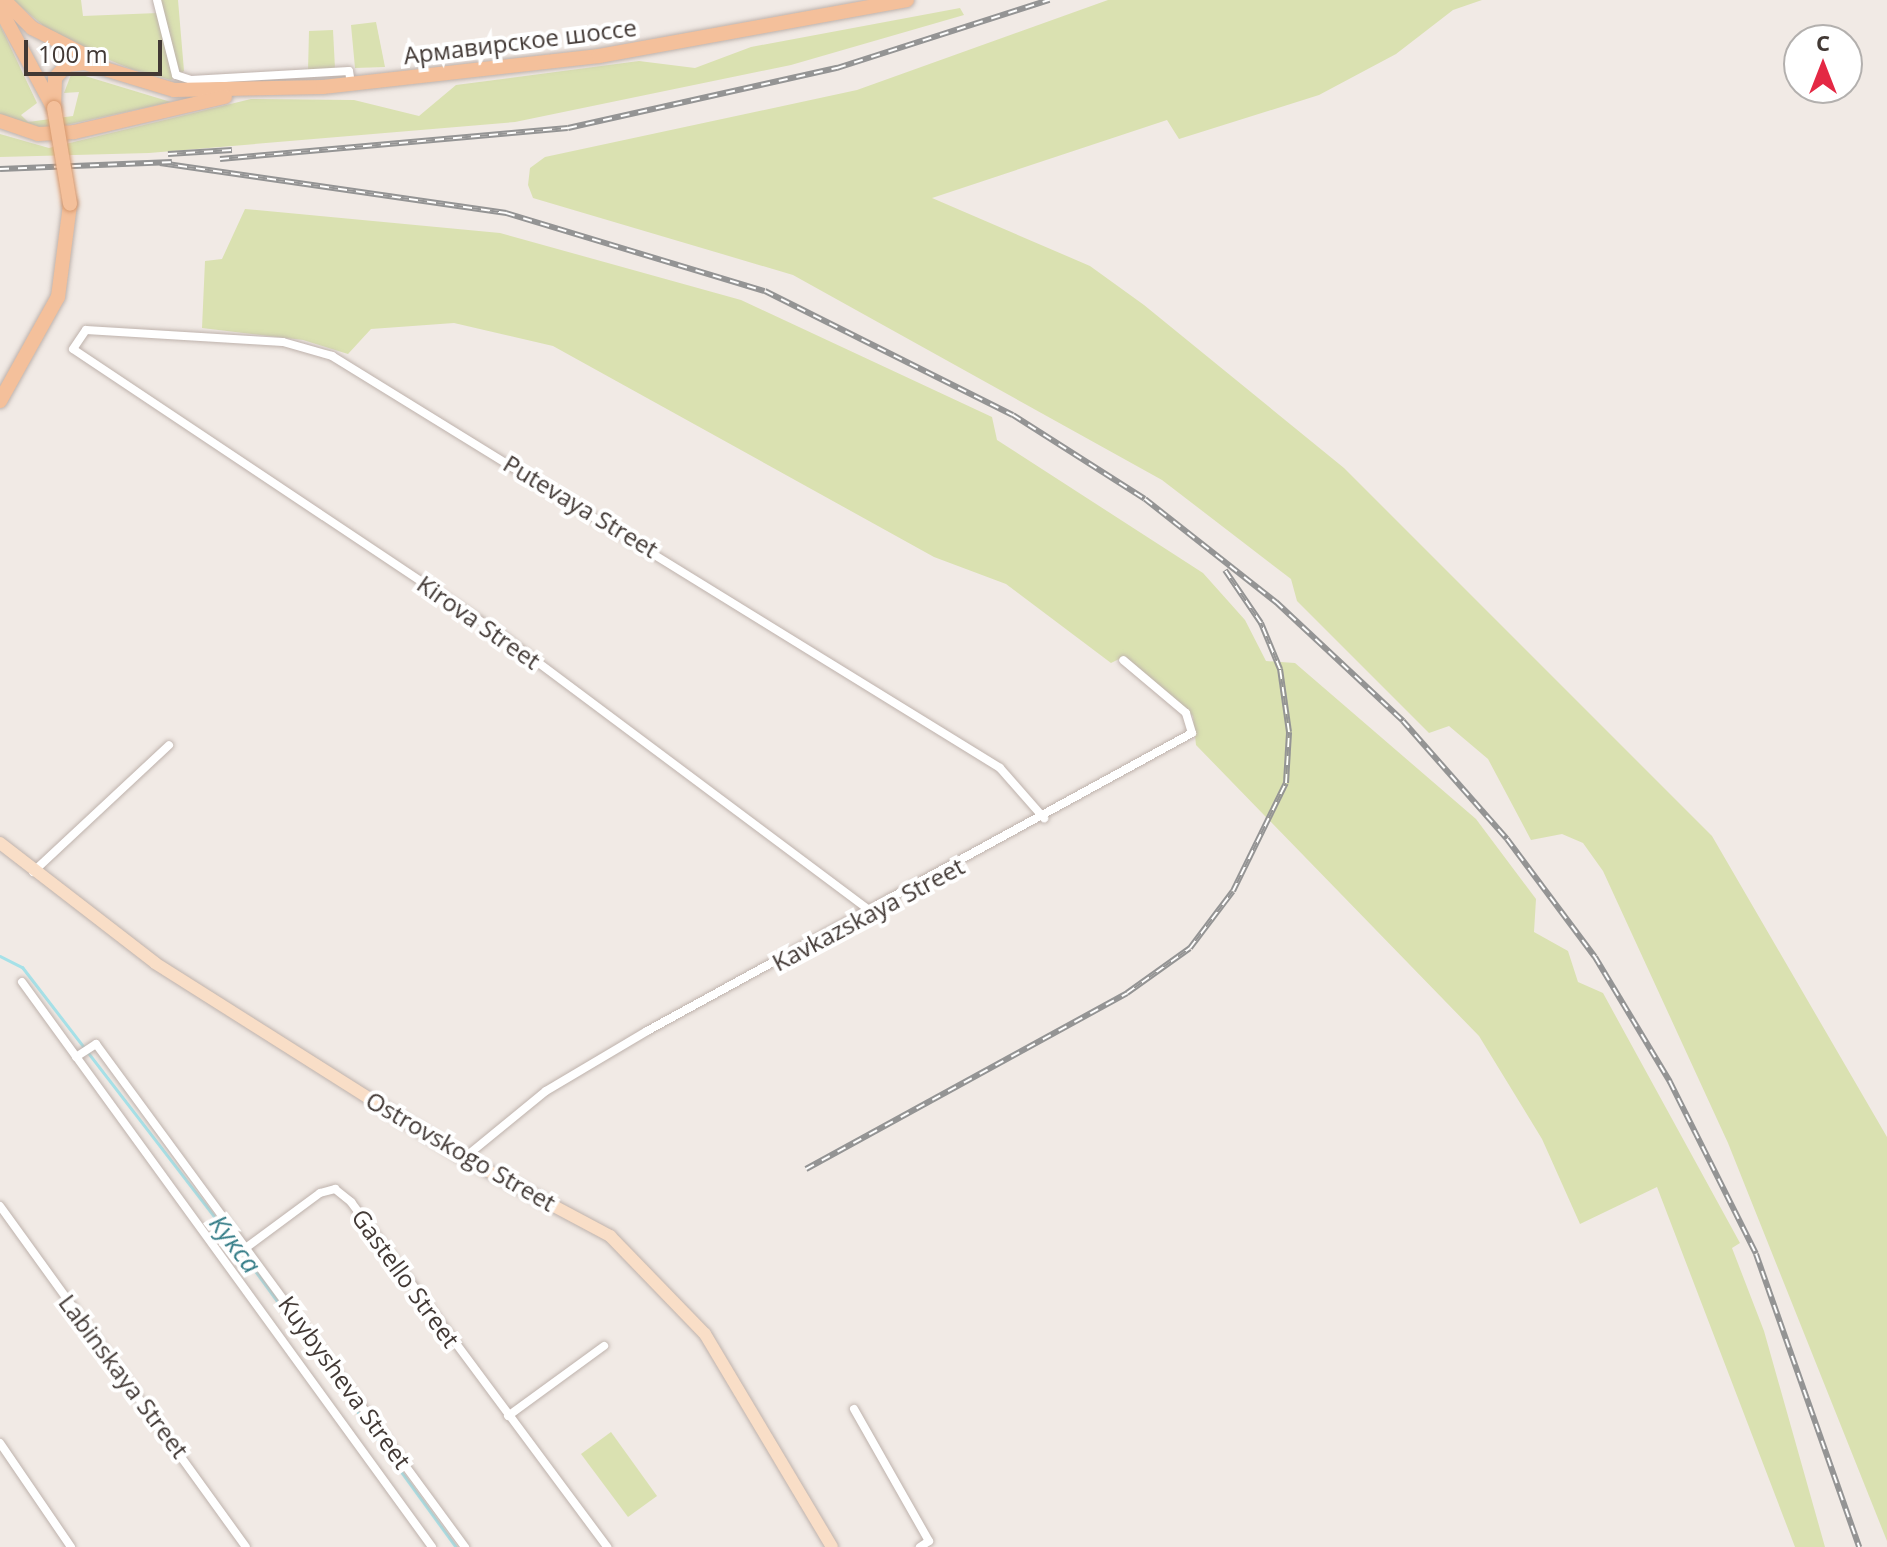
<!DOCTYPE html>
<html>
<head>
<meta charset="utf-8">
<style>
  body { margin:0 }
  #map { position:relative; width:1887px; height:1547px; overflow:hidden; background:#f1eae5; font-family:"Open Sans",sans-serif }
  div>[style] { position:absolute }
  .green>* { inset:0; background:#dae1b1 }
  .stream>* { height:3px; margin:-1.5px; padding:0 1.5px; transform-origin:1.5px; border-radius:1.5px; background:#a6e1e8 }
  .roads { filter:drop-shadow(0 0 2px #beb2ac) drop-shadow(0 0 2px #beb2ac) }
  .street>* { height:8px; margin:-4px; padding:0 4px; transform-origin:4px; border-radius:4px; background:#fff }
  .secondary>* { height:12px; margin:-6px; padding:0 6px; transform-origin:6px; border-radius:6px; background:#f9dec7 }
  .primary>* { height:14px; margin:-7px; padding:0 7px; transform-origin:7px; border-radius:7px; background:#f4c09b }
  .rail>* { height:6px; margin-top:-3px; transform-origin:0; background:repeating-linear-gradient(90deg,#fff 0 9px,#949494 0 18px); box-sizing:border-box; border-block:2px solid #949494 }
  .bridges { filter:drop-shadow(0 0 2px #d7986d) drop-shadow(0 0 2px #d7986d) }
  .primary-bridge>* { height:14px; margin:-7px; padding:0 7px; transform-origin:7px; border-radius:7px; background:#f4c09b }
  span { translate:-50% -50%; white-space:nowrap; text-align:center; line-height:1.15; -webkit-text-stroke:8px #fff; paint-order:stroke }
  .street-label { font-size:24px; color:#423935 }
  .water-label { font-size:26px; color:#327b86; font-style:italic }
  .north { position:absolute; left:1783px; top:24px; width:80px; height:80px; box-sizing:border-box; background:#fff; border:2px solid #b3b0ae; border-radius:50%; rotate:0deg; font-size:22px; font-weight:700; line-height:32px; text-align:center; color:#423935 }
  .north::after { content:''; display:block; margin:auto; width:28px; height:36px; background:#e42844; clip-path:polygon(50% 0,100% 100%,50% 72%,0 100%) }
  .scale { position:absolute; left:24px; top:40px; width:138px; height:36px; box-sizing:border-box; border:4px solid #423935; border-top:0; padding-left:10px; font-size:24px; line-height:28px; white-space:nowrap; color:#423935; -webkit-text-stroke:6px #fff; paint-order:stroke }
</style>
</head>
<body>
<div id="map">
  <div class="green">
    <i style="clip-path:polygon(13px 0,81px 0,83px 16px,158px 13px,157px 0,178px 0,184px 71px,171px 80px,131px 69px,59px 39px)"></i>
    <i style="clip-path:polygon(1108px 0,1482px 0,1453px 10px,1396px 54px,1319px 95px,1179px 139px,1167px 120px,932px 198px,1090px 266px,1144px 305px,1344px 468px,1712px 836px,1887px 1137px,1887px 1541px,1728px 1143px,1603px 871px,1583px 843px,1562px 834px,1531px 840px,1488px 759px,1449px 726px,1429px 733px,1297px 601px,1291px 579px,1162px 480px,793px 275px,533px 198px,528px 185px,530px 168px,545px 157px,857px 90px)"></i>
    <i style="clip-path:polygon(960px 8px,964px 15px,791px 65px,515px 122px,149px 153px,0 157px,0 134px,49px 148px,251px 99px,354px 100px,419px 116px,456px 85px,639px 61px,695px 68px,751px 47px)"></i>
    <i style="clip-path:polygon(376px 22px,385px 67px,355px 68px,351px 25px)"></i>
    <i style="clip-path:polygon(0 25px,37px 103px,21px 115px,28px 122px,73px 116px,79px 92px,64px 93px,72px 72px,171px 102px,43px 130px,0 115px)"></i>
    <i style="clip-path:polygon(333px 30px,335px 69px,308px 71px,309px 31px)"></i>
    <i style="clip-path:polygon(245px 209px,500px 233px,741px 300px,992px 417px,997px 440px,1203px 573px,1245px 620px,1266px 661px,1295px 663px,1476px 819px,1536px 899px,1534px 932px,1568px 951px,1578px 982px,1603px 993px,1740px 1243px,1732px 1248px,1764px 1331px,1825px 1547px,1795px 1547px,1657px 1187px,1580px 1224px,1542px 1139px,1479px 1036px,1196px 745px,1193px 716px,1125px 656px,1111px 663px,1006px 584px,934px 557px,553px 346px,454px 323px,371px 329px,348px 354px,303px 340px,202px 328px,205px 261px,222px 259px)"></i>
    <i style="clip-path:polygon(611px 1432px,657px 1496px,628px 1517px,581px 1454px)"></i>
  </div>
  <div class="stream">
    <i style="left:0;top:956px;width:25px;rotate:27deg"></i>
    <i style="left:22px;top:967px;width:357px;rotate:52.4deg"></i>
    <i style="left:240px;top:1250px;width:367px;rotate:54deg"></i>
  </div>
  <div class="roads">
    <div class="street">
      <i style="left:157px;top:0;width:77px;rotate:75.8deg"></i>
      <i style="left:176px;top:75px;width:16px;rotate:18deg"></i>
      <i style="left:191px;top:80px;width:158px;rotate:-3.3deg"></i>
      <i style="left:349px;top:71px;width:13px;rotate:81deg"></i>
      <i style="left:33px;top:872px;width:186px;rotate:-43deg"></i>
      <i style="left:873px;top:913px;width:466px;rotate:-143.2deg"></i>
      <i style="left:500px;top:634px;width:513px;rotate:-146.28deg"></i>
      <i style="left:73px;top:349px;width:23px;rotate:-56deg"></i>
      <i style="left:86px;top:330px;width:197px;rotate:3.5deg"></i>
      <i style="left:283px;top:342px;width:51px;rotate:15.9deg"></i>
      <i style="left:332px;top:356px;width:785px;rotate:31.66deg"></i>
      <i style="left:1000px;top:768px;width:67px;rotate:48.7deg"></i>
      <i style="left:22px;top:982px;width:698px;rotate:54.03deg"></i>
      <i style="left:76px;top:1057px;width:24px;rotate:-33deg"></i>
      <i style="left:96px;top:1044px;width:624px;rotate:53.74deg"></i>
      <i style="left:464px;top:1158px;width:106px;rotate:-39.3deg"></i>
      <i style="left:546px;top:1091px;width:117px;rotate:-30.7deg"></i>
      <i style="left:647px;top:1031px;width:621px;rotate:-28.67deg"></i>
      <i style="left:1192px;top:733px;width:21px;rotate:-107deg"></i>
      <i style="left:1186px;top:713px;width:82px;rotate:-139.9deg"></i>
      <i style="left:0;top:1206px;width:420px;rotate:54.2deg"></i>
      <i style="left:247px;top:1247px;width:91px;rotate:-36.5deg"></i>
      <i style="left:320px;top:1193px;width:16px;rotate:-15deg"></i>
      <i style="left:335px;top:1189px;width:21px;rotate:39deg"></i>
      <i style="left:351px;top:1202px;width:430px;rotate:53.4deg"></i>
      <i style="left:854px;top:1409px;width:152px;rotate:60.4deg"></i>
      <i style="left:929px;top:1541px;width:11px;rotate:146deg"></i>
      <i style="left:508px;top:1416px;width:119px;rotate:-36.1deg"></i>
      <i style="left:0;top:1443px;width:126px;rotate:55.7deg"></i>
    </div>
    <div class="secondary">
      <i style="left:0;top:843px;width:196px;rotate:37.7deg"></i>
      <i style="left:155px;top:963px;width:365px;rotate:32.3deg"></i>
      <i style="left:464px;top:1158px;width:166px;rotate:28.1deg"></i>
      <i style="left:610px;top:1236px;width:136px;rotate:45.9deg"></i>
      <i style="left:705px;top:1334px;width:248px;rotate:59.2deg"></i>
    </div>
    <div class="primary">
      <i style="left:4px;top:0;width:40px;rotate:45deg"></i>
      <i style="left:32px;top:28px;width:71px;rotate:26.9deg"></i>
      <i style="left:0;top:9px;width:111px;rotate:61.6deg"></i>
      <i style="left:54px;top:108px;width:30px;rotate:-88deg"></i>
      <i style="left:55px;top:78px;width:18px;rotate:-47deg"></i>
      <i style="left:67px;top:65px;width:18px;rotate:-6deg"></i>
      <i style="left:85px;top:63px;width:93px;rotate:16.9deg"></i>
      <i style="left:174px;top:90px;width:149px;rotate:-1.2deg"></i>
      <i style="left:323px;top:87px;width:278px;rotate:-6.4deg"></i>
      <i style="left:599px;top:56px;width:313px;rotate:-10.3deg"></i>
      <i style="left:0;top:121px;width:40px;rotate:18.9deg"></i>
      <i style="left:38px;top:134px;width:36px;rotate:-3deg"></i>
      <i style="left:74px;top:132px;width:155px;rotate:-13.1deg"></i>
      <i style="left:0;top:401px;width:119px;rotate:-60.9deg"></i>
      <i style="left:58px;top:297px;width:94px;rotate:-82.6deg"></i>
    </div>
  </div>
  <div class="rail">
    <i style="left:168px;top:154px;width:64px;rotate:-3.6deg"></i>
    <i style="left:220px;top:159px;width:349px;rotate:-5.1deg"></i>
    <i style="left:568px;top:128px;width:276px;rotate:-12.6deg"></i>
    <i style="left:837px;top:68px;width:223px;rotate:-17.8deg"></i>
    <i style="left:160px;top:163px;width:350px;rotate:8.2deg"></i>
    <i style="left:506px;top:213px;width:270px;rotate:16.8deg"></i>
    <i style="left:765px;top:291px;width:277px;rotate:26.6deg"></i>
    <i style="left:1013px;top:415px;width:156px;rotate:32.5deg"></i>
    <i style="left:1145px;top:499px;width:167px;rotate:38.2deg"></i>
    <i style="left:1276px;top:602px;width:174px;rotate:43.1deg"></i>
    <i style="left:1403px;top:721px;width:157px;rotate:48.6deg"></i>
    <i style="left:1507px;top:839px;width:147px;rotate:53.3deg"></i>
    <i style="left:1595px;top:957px;width:146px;rotate:59deg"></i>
    <i style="left:1670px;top:1082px;width:192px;rotate:63.4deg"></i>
    <i style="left:1756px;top:1254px;width:311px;rotate:70.6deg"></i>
    <i style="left:0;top:169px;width:172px;rotate:-2.3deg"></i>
    <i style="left:806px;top:1169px;width:366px;rotate:-28.7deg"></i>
    <i style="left:1127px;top:993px;width:77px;rotate:-35.5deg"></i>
    <i style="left:1190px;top:948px;width:71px;rotate:-53deg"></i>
    <i style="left:1233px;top:891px;width:120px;rotate:-63.9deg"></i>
    <i style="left:1286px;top:783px;width:51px;rotate:-86.6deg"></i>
    <i style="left:1289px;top:732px;width:64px;rotate:-98.1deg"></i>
    <i style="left:1280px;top:669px;width:50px;rotate:-112.4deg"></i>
    <i style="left:1261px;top:623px;width:64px;rotate:-124.2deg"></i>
  </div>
  <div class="bridges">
    <div class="primary-bridge">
      <i style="left:54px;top:108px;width:97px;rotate:80.5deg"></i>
    </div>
  </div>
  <div class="street-label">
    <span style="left:520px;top:41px;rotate:-7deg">Армавирское шоссе</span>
    <span style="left:581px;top:506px;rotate:31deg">Putevaya Street</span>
    <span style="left:479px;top:622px;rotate:35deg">Kirova Street</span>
    <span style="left:868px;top:914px;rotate:-28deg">Kavkazskaya Street</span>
    <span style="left:461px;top:1151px;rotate:30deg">Ostrovskogo Street</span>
    <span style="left:406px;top:1278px;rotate:54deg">Gastello Street</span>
    <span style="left:124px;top:1376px;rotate:53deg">Labinskaya Street</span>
    <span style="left:345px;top:1382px;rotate:54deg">Kuybysheva Street</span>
  </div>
  <div class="water-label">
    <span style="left:235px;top:1244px;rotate:53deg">Кукса</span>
  </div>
  <div class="north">С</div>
  <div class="scale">100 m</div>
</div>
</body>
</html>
